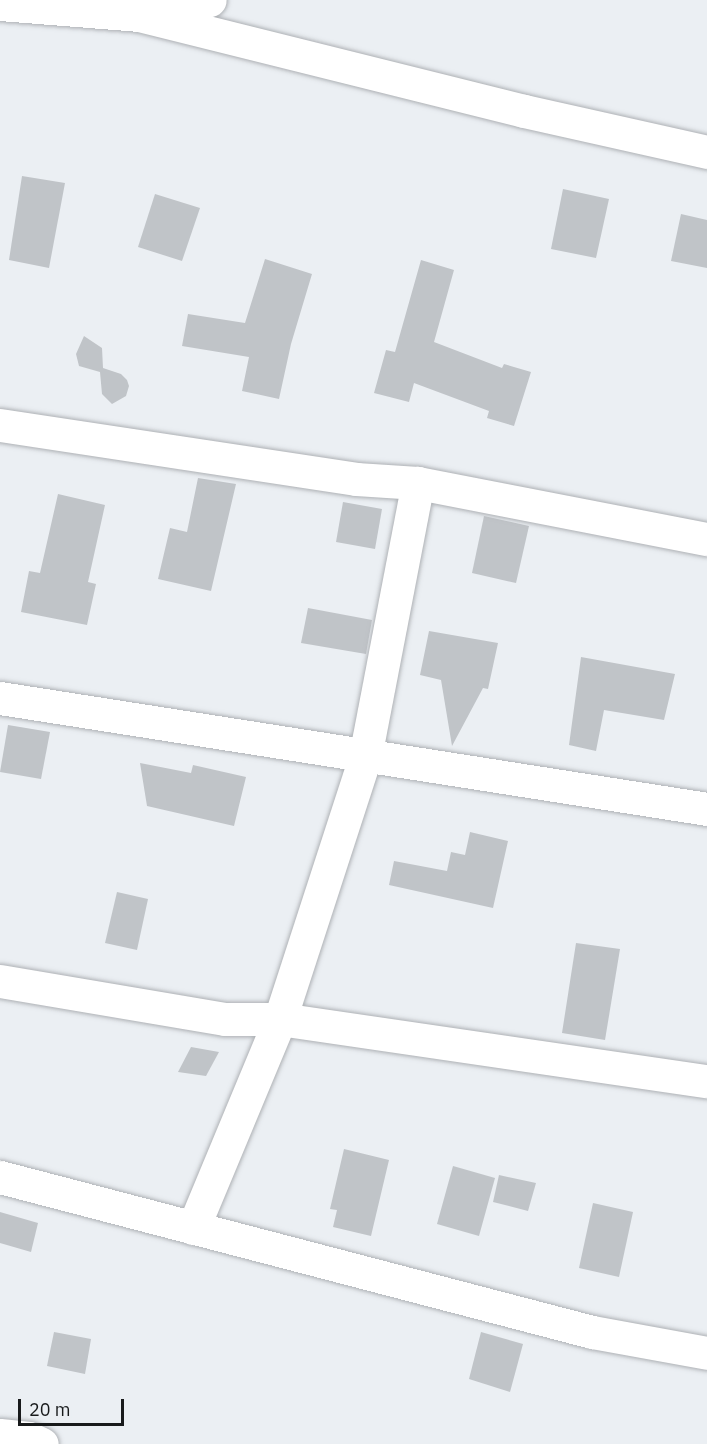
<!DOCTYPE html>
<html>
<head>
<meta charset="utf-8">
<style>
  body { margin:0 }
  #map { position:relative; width:707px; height:1444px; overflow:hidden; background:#ebeff3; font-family:"IBM Plex Sans",sans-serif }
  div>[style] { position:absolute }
  .building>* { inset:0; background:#c0c4c8 }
  .roads { filter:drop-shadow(0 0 2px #aeb1b5) drop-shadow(0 0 2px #aeb1b5) }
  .minor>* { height:33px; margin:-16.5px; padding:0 16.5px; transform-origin:16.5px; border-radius:16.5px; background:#fff }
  span { translate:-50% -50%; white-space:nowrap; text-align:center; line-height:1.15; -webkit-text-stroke:4.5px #ebeff3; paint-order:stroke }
  .scale { position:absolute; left:18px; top:1399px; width:106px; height:27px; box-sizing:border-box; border:3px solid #181a1b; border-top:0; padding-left:8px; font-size:18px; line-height:21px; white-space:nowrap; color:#181a1b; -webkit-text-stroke:4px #ebeff3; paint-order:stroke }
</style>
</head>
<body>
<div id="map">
  <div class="building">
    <i style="clip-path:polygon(22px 176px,65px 183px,49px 268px,9px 260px)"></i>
    <i style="clip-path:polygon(563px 189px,609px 199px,596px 258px,551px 249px)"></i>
    <i style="clip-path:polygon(155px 194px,200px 208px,182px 261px,138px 247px)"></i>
    <i style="clip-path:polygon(681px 214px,707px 220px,707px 268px,671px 261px)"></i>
    <i style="clip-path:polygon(265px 259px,312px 274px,291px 344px,279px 399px,242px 391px,249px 357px,182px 346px,188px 314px,245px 323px)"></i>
    <i style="clip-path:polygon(421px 260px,454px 270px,434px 342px,502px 368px,504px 364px,531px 372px,514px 426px,487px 418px,489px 411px,414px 383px,409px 402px,374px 393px,386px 350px,395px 352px)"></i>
    <i style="clip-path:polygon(84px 336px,102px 348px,103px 368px,121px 374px,127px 380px,129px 386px,126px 396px,112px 404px,102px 394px,100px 372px,79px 366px,76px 354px)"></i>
    <i style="clip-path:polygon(198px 478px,236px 484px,211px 591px,158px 579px,170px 528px,187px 532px)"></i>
    <i style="clip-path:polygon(58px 494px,105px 505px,88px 582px,96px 584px,87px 625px,21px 612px,29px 571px,40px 573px)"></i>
    <i style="clip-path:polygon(343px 502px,382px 509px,375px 549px,336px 542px)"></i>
    <i style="clip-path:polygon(484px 516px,529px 526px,516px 583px,472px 573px)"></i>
    <i style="clip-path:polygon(308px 608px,372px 620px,366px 654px,301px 643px)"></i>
    <i style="clip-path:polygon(429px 631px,498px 643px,488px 689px,483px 688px,452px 746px,441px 680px,420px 675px)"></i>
    <i style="clip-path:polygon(581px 657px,675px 674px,664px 720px,604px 710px,596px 751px,569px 745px)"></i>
    <i style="clip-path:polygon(8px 725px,50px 732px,41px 779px,0 772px)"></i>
    <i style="clip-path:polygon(140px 763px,191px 773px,193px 765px,246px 777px,234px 826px,147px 806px)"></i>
    <i style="clip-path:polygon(470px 832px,508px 841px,493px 908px,389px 885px,394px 861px,447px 871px,451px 852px,465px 855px)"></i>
    <i style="clip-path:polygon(117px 892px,148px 899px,137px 950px,105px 943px)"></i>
    <i style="clip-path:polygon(576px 943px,620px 949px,605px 1040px,562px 1033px)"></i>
    <i style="clip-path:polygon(191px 1047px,219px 1052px,206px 1076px,178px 1072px)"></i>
    <i style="clip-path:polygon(344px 1149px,389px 1160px,371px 1236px,333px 1227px,337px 1210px,330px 1209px)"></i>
    <i style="clip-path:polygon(453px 1166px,495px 1178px,479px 1236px,437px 1224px)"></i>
    <i style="clip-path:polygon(499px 1175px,536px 1183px,528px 1211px,493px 1202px)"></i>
    <i style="clip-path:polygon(593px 1203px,633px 1212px,619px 1277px,579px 1268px)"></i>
    <i style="clip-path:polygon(0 1212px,38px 1223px,31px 1252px,0 1243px)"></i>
    <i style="clip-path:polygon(54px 1332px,91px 1339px,85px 1374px,47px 1366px)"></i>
    <i style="clip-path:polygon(481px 1332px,523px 1344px,510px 1392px,469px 1379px)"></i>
  </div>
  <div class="roads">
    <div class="minor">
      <i style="left:0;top:4px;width:139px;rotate:4.5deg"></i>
      <i style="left:139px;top:15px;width:397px;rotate:14deg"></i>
      <i style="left:524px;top:111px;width:188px;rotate:12.6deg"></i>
      <i style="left:147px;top:13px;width:64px;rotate:-11.7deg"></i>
      <i style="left:0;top:425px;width:360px;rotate:8.6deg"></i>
      <i style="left:356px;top:479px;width:62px;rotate:3.7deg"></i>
      <i style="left:418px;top:483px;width:294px;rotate:11deg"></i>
      <i style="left:0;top:698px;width:716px;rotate:8.92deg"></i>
      <i style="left:0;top:981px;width:228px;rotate:9.6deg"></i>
      <i style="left:225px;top:1019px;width:55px"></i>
      <i style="left:280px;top:1019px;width:431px;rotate:8.3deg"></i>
      <i style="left:0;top:1177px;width:612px;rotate:14.67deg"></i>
      <i style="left:592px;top:1332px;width:117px;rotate:10.3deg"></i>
      <i style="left:193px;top:1228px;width:226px;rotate:-67.4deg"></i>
      <i style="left:280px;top:1019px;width:275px;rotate:-72deg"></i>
      <i style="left:365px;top:757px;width:279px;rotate:-79.1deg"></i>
      <i style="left:0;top:1435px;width:29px;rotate:6deg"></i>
      <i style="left:29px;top:1438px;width:14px;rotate:25deg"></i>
    </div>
  </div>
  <div class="scale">20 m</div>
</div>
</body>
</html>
